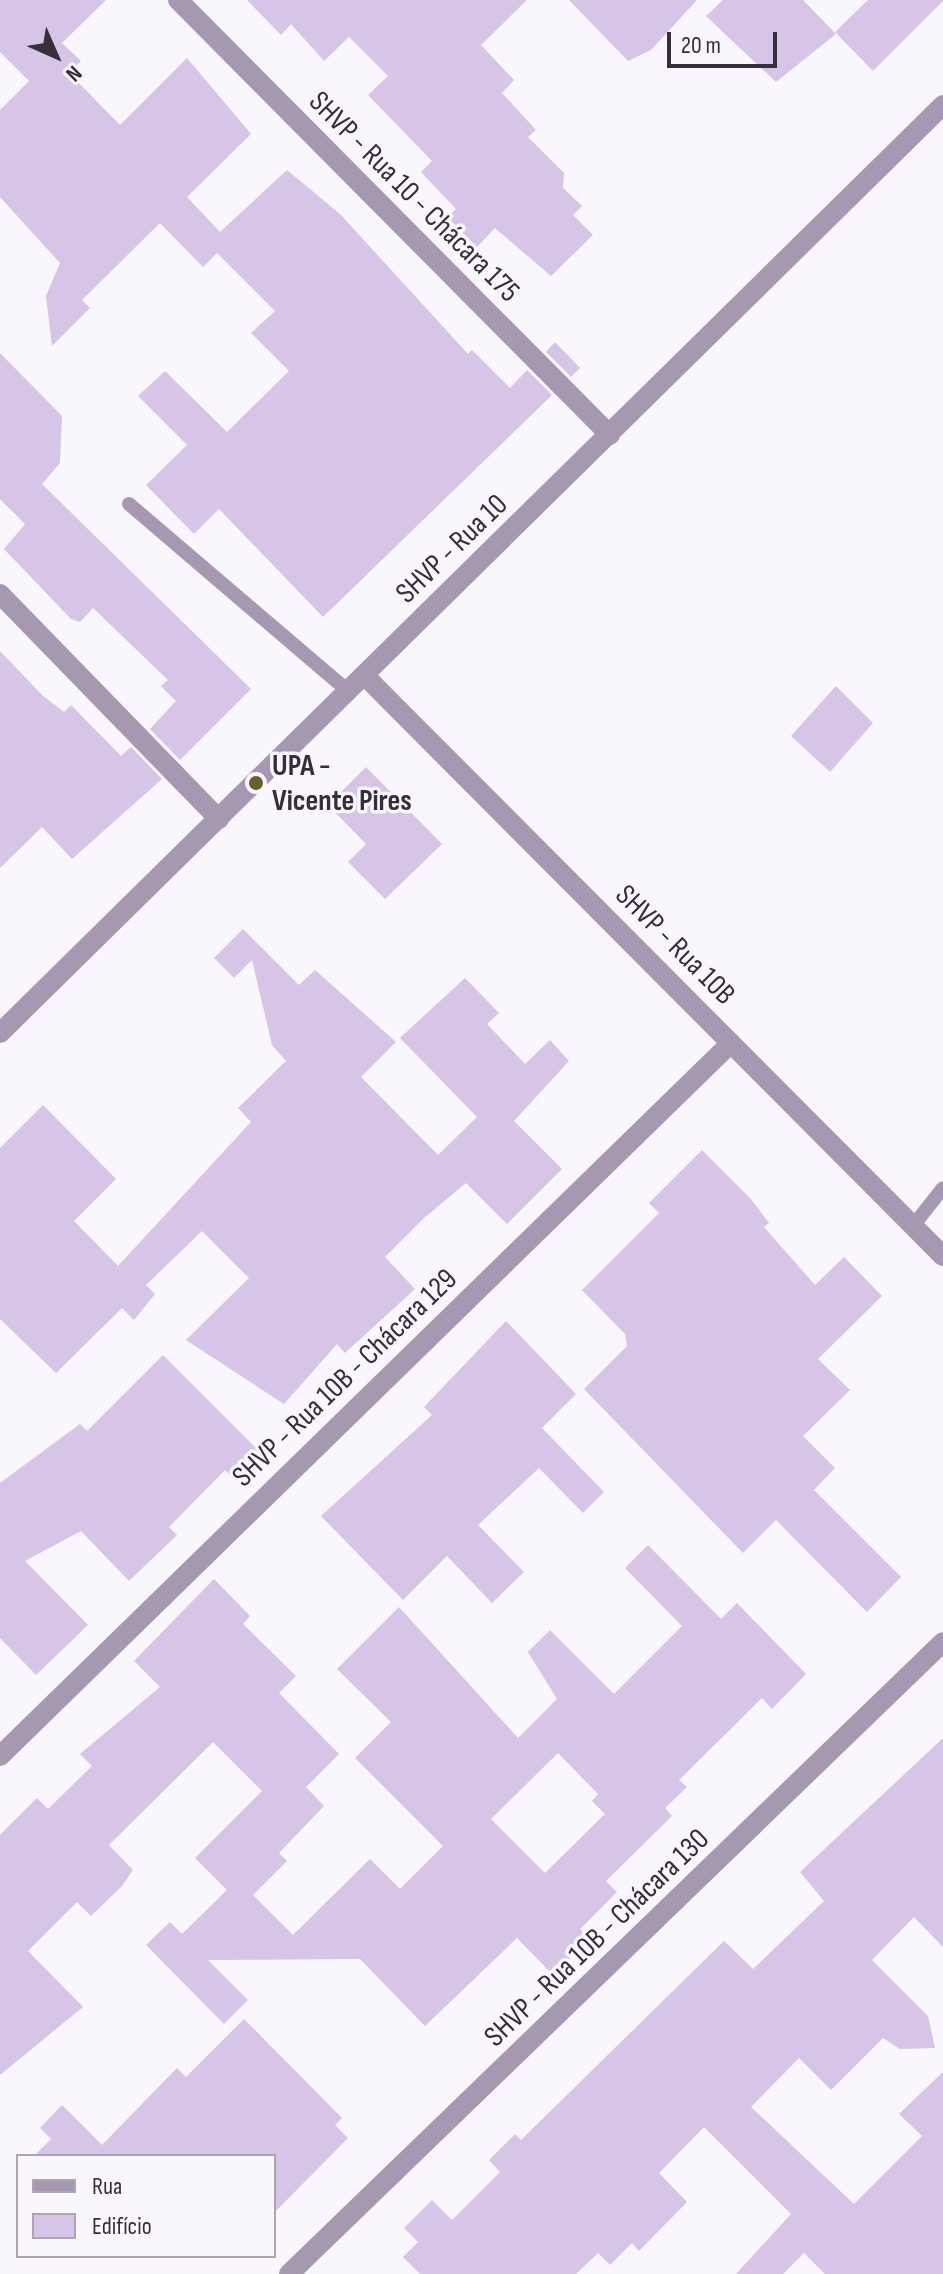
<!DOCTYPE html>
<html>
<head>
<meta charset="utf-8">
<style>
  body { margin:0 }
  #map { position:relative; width:943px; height:2274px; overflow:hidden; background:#f9f6fd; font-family:"Sofia Sans Condensed",sans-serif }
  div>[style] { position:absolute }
  .building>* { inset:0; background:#d6c5e6 }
  .service>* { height:14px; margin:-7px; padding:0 7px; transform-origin:7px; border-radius:7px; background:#a598b0 }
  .minor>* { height:20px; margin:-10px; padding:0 10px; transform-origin:10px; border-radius:10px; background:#a598b0 }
  .tertiary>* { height:20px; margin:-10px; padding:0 10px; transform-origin:10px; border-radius:10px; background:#a598b0 }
  .dots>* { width:22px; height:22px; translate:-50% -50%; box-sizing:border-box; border:4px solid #f9f6fd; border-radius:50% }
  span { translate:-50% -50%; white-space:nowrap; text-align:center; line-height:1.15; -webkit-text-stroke:7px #f9f6fd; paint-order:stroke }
  .street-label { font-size:30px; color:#352e3b }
  .poi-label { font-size:30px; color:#352e3b; font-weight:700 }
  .left { translate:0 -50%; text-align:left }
  .legend { position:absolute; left:16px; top:2154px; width:260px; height:104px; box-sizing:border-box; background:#f9f6fd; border:2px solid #aba6af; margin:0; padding:10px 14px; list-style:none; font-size:24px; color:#352e3b }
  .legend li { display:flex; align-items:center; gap:16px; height:40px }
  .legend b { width:40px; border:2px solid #aba6af }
  .north { position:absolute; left:16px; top:16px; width:80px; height:80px; -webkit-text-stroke:6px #f9f6fd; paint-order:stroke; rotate:135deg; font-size:22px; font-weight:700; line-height:32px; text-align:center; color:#352e3b }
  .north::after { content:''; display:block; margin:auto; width:28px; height:36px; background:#352e3b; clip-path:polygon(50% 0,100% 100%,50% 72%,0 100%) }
  .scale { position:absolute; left:667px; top:32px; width:110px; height:36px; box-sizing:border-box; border:4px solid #352e3b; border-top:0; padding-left:10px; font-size:24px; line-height:28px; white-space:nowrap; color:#352e3b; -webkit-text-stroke:6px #f9f6fd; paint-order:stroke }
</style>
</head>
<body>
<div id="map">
  <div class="building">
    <i style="clip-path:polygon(0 0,106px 0,62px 43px,81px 61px,69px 73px,120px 125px,187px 58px,251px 134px,187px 197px,220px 232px,287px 170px,340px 214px,468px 354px,472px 350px,510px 388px,527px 370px,552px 395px,323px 617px,219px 509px,194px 534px,146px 485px,187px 445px,138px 396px,165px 371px,227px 432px,289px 371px,251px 333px,275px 311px,217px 253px,203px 267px,160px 223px,82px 300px,90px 308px,52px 346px,46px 296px,60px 263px,0 197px,0 110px,29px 81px,0 52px)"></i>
    <i style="clip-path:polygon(247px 0,527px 0,481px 45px,514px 80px,502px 93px,536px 130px,528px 137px,564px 173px,563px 188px,582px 206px,573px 215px,593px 235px,551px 276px,495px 228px,477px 247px,447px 217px,456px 209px,421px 172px,432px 161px,368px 95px,388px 76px,349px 37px,324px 61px,291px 24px,281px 35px)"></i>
    <i style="clip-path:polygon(569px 0,697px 0,651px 50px,628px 61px)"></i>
    <i style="clip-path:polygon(723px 0,803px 0,836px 34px,776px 82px,706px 16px)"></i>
    <i style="clip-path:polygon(868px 0,943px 0,943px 1px,873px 71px,835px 32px)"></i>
    <i style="clip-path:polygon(555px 342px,580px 368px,571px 377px,546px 352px)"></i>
    <i style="clip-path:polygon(0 353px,62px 416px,60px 463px,42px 484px,251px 689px,180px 760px,150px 729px,176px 701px,161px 686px,168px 680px,93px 608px,80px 622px,71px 619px,4px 549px,25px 524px,0 499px)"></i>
    <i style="clip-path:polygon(0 651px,43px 696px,64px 712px,71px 705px,121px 756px,131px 747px,162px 779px,72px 859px,42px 827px,0 868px)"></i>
    <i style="clip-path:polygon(836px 686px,873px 723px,830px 772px,791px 736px)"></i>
    <i style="clip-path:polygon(366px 767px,442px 844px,385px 899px,348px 862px,366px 844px,328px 805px)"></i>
    <i style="clip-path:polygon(243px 929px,299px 985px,315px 970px,396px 1042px,361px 1077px,438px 1155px,477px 1117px,400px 1038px,465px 978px,499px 1013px,487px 1024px,525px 1064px,550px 1040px,569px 1061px,514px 1121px,562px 1169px,507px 1224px,466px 1183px,424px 1218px,385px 1257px,415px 1289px,345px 1353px,337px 1344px,284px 1404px,186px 1340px,249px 1278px,202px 1231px,146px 1285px,155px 1294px,134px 1320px,122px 1308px,56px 1373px,0 1319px,0 1148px,43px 1105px,116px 1179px,74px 1221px,118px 1266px,251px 1122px,238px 1108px,286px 1061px,272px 1045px,252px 960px,234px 978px,214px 958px)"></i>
    <i style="clip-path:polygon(702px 1150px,751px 1199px,769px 1223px,764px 1227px,815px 1285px,844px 1257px,882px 1296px,818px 1359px,850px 1390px,803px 1436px,835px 1468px,814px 1490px,901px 1577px,867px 1612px,776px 1520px,743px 1553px,584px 1389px,627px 1346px,625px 1334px,582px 1290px,659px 1213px,649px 1203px)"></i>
    <i style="clip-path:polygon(506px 1321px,576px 1394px,542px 1428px,604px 1492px,583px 1513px,539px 1468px,478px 1525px,524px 1572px,492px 1603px,447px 1556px,403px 1600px,321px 1516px,432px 1415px,424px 1407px)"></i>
    <i style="clip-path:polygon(163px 1355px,264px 1456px,237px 1482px,225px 1470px,169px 1527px,177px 1535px,129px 1581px,81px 1531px,25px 1561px,88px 1625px,36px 1675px,0 1638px,0 1483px,80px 1424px,87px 1431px)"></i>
    <i style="clip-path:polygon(evenodd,648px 1545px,721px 1619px,737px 1603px,806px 1674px,772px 1709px,762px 1698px,679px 1780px,687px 1787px,665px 1808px,672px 1816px,606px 1881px,617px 1892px,580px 1929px,590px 1939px,553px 1975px,517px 1938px,425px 2026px,360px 1959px,208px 1960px,248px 2000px,224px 2024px,146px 1945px,170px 1922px,182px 1934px,227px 1890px,195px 1858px,262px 1791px,213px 1742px,109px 1845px,133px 1870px,122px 1886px,91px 1916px,77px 1902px,28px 1951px,83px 2007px,0 2075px,0 1835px,37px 1798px,48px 1809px,92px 1766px,80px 1754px,160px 1687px,134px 1661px,214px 1579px,250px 1616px,243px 1624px,296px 1676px,279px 1693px,339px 1754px,306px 1787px,324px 1806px,279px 1853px,287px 1861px,253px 1895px,293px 1935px,370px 1859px,400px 1889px,443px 1846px,355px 1758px,391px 1722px,337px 1669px,399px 1607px,518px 1738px,557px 1699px,528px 1652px,550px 1630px,614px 1694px,682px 1626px,625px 1568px,648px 1545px,558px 1753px,598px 1794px,592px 1801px,605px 1814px,545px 1873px,491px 1819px,558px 1753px)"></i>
    <i style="clip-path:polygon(943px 1738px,943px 1947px,914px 1917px,872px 1960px,928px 2016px,935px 2048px,900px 2049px,883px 2038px,831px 2090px,799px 2058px,751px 2107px,854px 2204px,922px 2136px,899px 2114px,943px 2072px,943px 2274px,825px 2274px,804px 2253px,783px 2274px,736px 2274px,791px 2214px,704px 2127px,659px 2173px,687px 2202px,639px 2251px,632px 2243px,610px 2265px,598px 2253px,576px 2274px,420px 2274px,403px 2257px,418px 2242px,404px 2228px,432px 2200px,452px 2220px,500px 2172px,489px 2160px,515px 2134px,521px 2140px,724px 1941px,753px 1969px,824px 1901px,800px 1872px)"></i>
    <i style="clip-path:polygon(244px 2019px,342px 2118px,335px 2125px,348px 2138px,274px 2213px,274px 2156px,34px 2156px,51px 2139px,40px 2128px,62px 2105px,102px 2145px,177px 2068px,186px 2077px)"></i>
  </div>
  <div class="service">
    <i style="left:129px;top:504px;width:289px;rotate:40.5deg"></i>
    <i style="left:913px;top:1226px;width:48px;rotate:-51.7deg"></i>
  </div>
  <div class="minor">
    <i style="left:178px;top:0;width:613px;rotate:45.2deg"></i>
    <i style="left:0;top:594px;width:314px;rotate:45.8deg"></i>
    <i style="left:0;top:1756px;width:1021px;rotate:-44.29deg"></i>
    <i style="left:289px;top:2274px;width:909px;rotate:-44.02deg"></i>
  </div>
  <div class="tertiary">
    <i style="left:365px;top:676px;width:819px;rotate:45.1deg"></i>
    <i style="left:0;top:1033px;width:1323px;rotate:-44.54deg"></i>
  </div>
  <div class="dots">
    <i style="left:256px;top:783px;background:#695f2c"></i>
  </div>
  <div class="street-label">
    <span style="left:414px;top:197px;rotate:45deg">SHVP - Rua 10 - Chácara 175</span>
    <span style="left:452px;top:549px;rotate:-44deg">SHVP - Rua 10</span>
    <span style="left:675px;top:945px;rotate:45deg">SHVP - Rua 10B</span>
    <span style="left:345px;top:1378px;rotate:-44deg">SHVP - Rua 10B - Chácara 129</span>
    <span style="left:597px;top:1938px;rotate:-44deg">SHVP - Rua 10B - Chácara 130</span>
  </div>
  <div class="poi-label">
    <span class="left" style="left:272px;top:783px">UPA -<br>Vicente Pires</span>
  </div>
  <ul class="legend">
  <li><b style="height:10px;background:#a598b0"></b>Rua</li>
  <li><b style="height:22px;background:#d6c5e6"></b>Edifício</li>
  </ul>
  <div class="north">N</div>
  <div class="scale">20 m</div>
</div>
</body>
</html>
